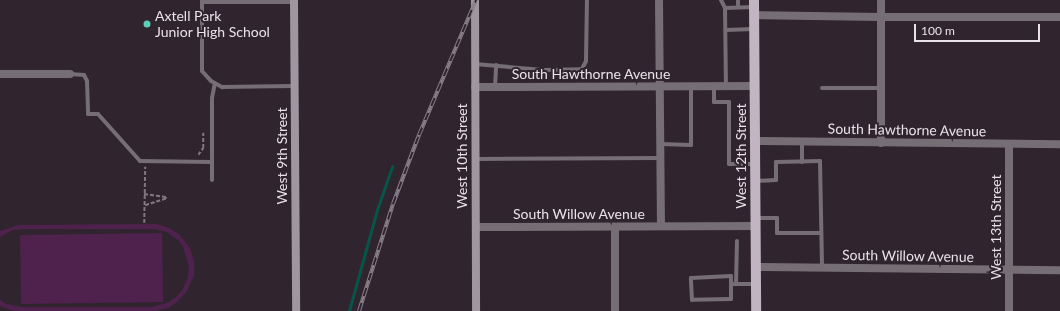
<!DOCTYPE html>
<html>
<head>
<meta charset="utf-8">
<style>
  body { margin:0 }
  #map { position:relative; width:1060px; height:311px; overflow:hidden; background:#30242f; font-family:Lato,sans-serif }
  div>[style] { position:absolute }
  .green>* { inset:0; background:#4f224d }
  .stream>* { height:2.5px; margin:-1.25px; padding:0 1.25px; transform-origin:1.25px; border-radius:1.25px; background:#065549 }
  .path>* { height:1.5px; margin-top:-0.75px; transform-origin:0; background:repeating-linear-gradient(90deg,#827781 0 4px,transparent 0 6px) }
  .lane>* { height:4px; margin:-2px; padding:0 2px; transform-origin:2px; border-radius:2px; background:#756e74 }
  .street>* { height:8px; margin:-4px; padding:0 4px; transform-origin:4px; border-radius:4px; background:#756e74 }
  .secondary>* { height:8px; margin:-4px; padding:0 4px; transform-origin:4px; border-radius:4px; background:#a0969f }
  .primary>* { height:10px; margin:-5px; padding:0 5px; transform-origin:5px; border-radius:5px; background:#c2b4c0 }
  .rail>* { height:4px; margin-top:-2px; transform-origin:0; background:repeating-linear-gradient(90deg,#30242f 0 8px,#8a8089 0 16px); box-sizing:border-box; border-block:1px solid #8a8089 }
  .dots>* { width:11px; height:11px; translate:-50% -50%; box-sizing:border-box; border:2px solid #30242f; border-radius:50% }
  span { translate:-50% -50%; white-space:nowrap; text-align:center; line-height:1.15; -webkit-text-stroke:4px #30242f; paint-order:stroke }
  .poi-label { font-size:14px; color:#eae2e9 }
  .left { translate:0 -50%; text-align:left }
  .street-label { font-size:14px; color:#eae2e9 }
  .scale { position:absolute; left:914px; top:24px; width:126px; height:18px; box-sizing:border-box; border:2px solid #eae2e9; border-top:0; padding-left:5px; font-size:12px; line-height:14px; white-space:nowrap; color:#eae2e9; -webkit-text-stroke:3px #30242f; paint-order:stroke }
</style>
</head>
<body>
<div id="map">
  <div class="green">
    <i style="clip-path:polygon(157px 224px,169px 228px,179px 234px,190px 248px,194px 262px,194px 275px,187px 291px,177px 302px,168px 308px,155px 311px,14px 311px,0 306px,0 300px,6px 304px,21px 307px,151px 307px,167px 303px,176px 297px,183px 289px,187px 280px,189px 266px,183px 247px,179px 241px,167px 232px,154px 229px,23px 229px,12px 230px,0 237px,0 231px,19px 225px)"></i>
    <i style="clip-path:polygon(162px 233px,163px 302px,21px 304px,20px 235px)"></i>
  </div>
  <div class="stream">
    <i style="left:349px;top:311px;width:105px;rotate:-74.5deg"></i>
    <i style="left:377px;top:210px;width:46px;rotate:-70.8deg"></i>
  </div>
  <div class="path">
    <i style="left:198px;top:155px;width:9px;rotate:-54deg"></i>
    <i style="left:203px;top:148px;width:15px;rotate:-90deg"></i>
    <i style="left:144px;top:194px;width:22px;rotate:8deg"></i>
    <i style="left:166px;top:197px;width:2px;rotate:90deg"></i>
    <i style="left:166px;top:199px;width:22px;rotate:162deg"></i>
    <i style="left:144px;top:223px;width:56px;rotate:-89deg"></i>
  </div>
  <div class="lane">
    <i style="left:202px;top:0;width:71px;rotate:90deg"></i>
    <i style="left:202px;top:71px;width:13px;rotate:48deg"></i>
    <i style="left:211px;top:81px;width:13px;rotate:29deg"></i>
    <i style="left:222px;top:87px;width:72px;rotate:-0.8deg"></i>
    <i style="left:721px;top:0;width:9px;rotate:63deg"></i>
    <i style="left:725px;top:8px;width:29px;rotate:-2deg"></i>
    <i style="left:738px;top:0;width:7px;rotate:90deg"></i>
    <i style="left:202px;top:2px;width:92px"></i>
    <i style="left:725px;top:8px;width:78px;rotate:89.3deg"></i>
    <i style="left:726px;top:30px;width:27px;rotate:-2deg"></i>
    <i style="left:475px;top:64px;width:68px;rotate:5deg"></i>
    <i style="left:543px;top:70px;width:39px;rotate:-1deg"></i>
    <i style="left:582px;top:69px;width:9px;rotate:-63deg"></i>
    <i style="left:586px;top:61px;width:61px;rotate:-89.1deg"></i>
    <i style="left:70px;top:74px;width:14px;rotate:4deg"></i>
    <i style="left:84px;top:75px;width:7px;rotate:63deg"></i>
    <i style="left:87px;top:81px;width:33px;rotate:88deg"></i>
    <i style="left:88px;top:114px;width:10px"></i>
    <i style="left:98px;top:114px;width:63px;rotate:48.2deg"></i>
    <i style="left:140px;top:161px;width:72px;rotate:0.8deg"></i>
    <i style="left:714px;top:86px;width:16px;rotate:90deg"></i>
    <i style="left:714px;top:102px;width:15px"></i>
    <i style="left:729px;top:102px;width:62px;rotate:90deg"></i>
    <i style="left:729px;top:164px;width:25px"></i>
    <i style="left:495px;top:87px;width:22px;rotate:-87deg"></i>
    <i style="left:822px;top:88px;width:59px"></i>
    <i style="left:802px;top:142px;width:20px;rotate:90deg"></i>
    <i style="left:661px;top:144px;width:30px;rotate:2deg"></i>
    <i style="left:691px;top:145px;width:59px;rotate:-90deg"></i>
    <i style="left:476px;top:159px;width:185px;rotate:-0.3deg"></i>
    <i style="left:212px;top:180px;width:82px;rotate:-90deg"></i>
    <i style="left:212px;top:98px;width:15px;rotate:-79deg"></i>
    <i style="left:756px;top:181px;width:20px;rotate:-3deg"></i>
    <i style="left:776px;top:180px;width:18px;rotate:-90deg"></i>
    <i style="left:776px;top:162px;width:44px;rotate:-1.3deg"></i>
    <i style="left:820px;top:161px;width:107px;rotate:88.9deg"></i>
    <i style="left:757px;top:218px;width:20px"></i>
    <i style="left:777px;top:218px;width:15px;rotate:90deg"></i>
    <i style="left:777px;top:233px;width:44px"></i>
    <i style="left:731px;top:284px;width:15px;rotate:90deg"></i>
    <i style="left:731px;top:299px;width:39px;rotate:179deg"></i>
    <i style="left:692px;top:300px;width:22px;rotate:-93deg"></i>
    <i style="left:691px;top:278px;width:40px;rotate:-2.9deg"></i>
    <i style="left:731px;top:276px;width:8px;rotate:90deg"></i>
    <i style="left:731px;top:284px;width:24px"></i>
    <i style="left:736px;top:284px;width:43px;rotate:-88.7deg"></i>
  </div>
  <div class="street">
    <i style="left:659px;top:0;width:226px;rotate:89.5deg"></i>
    <i style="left:881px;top:0;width:143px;rotate:90deg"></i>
    <i style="left:754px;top:15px;width:127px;rotate:0.9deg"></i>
    <i style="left:881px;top:17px;width:179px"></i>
    <i style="left:0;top:74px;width:70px"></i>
    <i style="left:475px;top:87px;width:279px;rotate:-0.2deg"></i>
    <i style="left:755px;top:141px;width:305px;rotate:0.6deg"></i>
    <i style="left:476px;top:227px;width:279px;rotate:-0.2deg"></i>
    <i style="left:615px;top:227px;width:84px;rotate:90deg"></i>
    <i style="left:755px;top:267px;width:305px;rotate:0.6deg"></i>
    <i style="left:1009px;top:311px;width:167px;rotate:-90deg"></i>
  </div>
  <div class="secondary">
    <i style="left:294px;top:0;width:311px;rotate:89.6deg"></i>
    <i style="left:475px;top:0;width:311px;rotate:89.8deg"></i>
  </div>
  <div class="primary">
    <i style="left:754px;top:0;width:311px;rotate:89.6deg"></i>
  </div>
  <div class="rail">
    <i style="left:359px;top:311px;width:112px;rotate:-72.4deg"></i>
    <i style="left:393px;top:204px;width:74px;rotate:-69.4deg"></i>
    <i style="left:419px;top:135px;width:147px;rotate:-67.1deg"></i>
  </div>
  <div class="dots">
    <i style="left:147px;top:24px;background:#5eceb8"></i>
  </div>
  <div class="poi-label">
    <span class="left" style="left:155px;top:24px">Axtell Park<br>Junior High School</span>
  </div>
  <div class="street-label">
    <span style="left:591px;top:74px">South Hawthorne Avenue</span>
    <span style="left:907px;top:130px;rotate:1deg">South Hawthorne Avenue</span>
    <span style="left:282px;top:156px;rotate:-90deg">West 9th Street</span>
    <span style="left:462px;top:156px;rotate:-90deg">West 10th Street</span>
    <span style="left:741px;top:156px;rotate:-90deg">West 12th Street</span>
    <span style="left:579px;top:214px">South Willow Avenue</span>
    <span style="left:996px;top:227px;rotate:-90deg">West 13th Street</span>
    <span style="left:908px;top:256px;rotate:1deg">South Willow Avenue</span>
  </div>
  <div class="scale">100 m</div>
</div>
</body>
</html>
